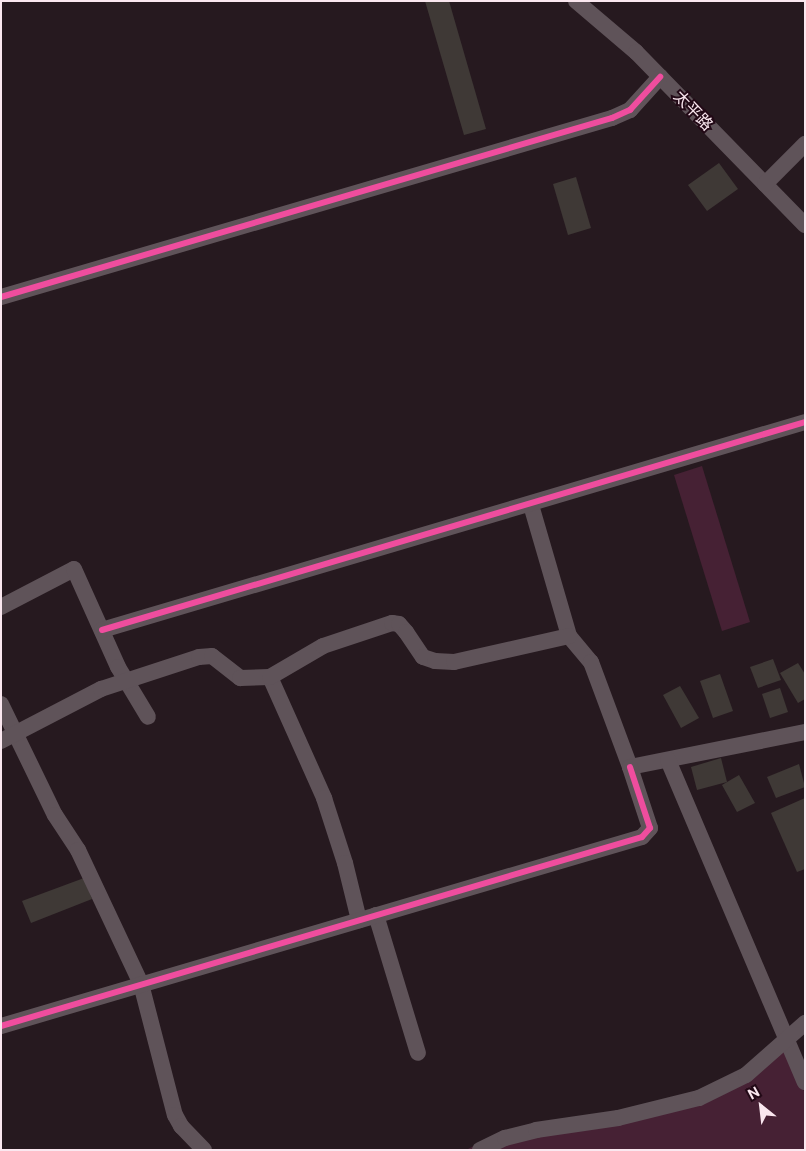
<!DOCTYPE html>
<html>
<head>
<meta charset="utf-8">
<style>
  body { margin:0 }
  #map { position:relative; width:806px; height:1151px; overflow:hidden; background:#26191f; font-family:"Public Sans","Noto Sans TC",sans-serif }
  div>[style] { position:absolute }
  .green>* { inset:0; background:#462134 }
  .building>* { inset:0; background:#3f3936 }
  .minor>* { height:16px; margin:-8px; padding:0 8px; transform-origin:8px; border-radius:8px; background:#5f5359 }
  .cycleway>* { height:6px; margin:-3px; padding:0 3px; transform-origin:3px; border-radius:3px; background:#ef4d9e }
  span { translate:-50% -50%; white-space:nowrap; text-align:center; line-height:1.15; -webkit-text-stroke:4px #220916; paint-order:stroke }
  .street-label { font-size:16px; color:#fae7ef }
  .frame { position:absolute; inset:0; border:2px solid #fae7ef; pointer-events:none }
  .north { position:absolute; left:736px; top:1081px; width:50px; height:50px; -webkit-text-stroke:4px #220916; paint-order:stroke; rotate:331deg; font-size:14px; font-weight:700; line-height:20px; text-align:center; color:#fae7ef }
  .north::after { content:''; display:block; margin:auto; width:18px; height:22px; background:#fae7ef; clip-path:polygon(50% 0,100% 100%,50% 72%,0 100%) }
</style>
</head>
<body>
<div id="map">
  <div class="green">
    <i style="clip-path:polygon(702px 466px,750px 622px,722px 631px,674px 475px)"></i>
    <i style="clip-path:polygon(785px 1042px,805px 1094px,805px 1150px,466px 1150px,483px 1141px,630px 1113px,732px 1082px)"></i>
  </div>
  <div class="building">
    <i style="clip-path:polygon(425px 1px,449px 1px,486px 129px,464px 135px)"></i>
    <i style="clip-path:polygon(719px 163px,738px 189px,707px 211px,688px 185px)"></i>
    <i style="clip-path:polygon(576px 177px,591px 228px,568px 235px,553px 184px)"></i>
    <i style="clip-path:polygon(773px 659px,781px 680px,758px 688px,750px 667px)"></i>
    <i style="clip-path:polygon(798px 663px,805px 674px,805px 699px,798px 703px,780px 673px)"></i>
    <i style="clip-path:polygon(720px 674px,733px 711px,713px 718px,700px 681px)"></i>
    <i style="clip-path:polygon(680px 686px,699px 718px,681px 728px,663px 695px)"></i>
    <i style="clip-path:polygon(780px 688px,788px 712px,770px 718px,762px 694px)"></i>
    <i style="clip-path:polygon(721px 758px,727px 782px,697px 790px,691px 767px)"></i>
    <i style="clip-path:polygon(799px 764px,805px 787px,776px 798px,767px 777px)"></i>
    <i style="clip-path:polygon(739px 775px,755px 803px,737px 812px,722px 785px)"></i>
    <i style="clip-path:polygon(805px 798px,805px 869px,797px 872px,771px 813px)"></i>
    <i style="clip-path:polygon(84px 878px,92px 899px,31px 923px,22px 901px)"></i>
  </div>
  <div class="minor">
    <i style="left:576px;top:1px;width:79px;rotate:40.4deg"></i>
    <i style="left:636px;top:52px;width:242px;rotate:45.7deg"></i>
    <i style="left:765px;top:184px;width:57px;rotate:-45deg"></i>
    <i style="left:1px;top:297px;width:637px;rotate:-16.33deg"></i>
    <i style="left:612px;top:118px;width:20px;rotate:-24deg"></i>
    <i style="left:630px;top:110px;width:45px;rotate:-47.7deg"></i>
    <i style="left:531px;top:505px;width:136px;rotate:73.8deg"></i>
    <i style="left:569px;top:636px;width:34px;rotate:50deg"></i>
    <i style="left:591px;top:662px;width:112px;rotate:69.6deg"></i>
    <i style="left:630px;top:767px;width:178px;rotate:-11.3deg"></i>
    <i style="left:1px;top:607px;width:82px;rotate:-27.5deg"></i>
    <i style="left:74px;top:569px;width:107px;rotate:65.8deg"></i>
    <i style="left:118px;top:667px;width:58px;rotate:59deg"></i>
    <i style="left:102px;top:630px;width:733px;rotate:-16.48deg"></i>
    <i style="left:270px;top:677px;width:133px;rotate:65.9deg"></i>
    <i style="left:324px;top:798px;width:68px;rotate:72.1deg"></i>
    <i style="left:345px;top:863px;width:59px;rotate:76.2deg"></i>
    <i style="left:1px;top:704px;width:123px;rotate:64.1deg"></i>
    <i style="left:55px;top:815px;width:42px;rotate:56.7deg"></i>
    <i style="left:78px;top:850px;width:148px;rotate:64.8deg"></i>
    <i style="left:141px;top:984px;width:135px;rotate:75.5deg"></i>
    <i style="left:175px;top:1115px;width:13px;rotate:61deg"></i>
    <i style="left:181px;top:1126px;width:33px;rotate:46deg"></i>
    <i style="left:1px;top:741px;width:113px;rotate:-27.5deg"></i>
    <i style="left:101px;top:689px;width:103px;rotate:-18.1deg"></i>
    <i style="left:199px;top:657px;width:13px;rotate:-4deg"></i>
    <i style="left:212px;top:656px;width:36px;rotate:38deg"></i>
    <i style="left:240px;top:678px;width:30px;rotate:-2deg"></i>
    <i style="left:270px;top:677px;width:61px;rotate:-30.3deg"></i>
    <i style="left:323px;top:646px;width:73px;rotate:-18.4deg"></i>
    <i style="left:392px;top:623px;width:7px;rotate:8deg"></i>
    <i style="left:399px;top:624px;width:11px;rotate:49deg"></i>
    <i style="left:406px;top:632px;width:30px;rotate:56deg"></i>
    <i style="left:423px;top:657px;width:13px;rotate:18deg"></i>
    <i style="left:435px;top:661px;width:19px;rotate:3deg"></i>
    <i style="left:454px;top:662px;width:118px;rotate:-12.7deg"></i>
    <i style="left:668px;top:760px;width:350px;rotate:67deg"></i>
    <i style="left:376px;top:915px;width:144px;rotate:73.1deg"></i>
    <i style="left:1px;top:1026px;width:668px;rotate:-16.43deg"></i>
    <i style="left:642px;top:837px;width:12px;rotate:-48deg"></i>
    <i style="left:650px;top:828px;width:64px;rotate:-108.2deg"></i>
    <i style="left:480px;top:1150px;width:28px;rotate:-26deg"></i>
    <i style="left:505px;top:1138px;width:32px;rotate:-14deg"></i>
    <i style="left:536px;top:1130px;width:83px;rotate:-8.3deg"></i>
    <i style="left:618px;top:1118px;width:83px;rotate:-13.9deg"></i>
    <i style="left:699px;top:1098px;width:52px;rotate:-26.1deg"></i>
    <i style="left:746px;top:1075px;width:79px;rotate:-41.4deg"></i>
  </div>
  <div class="cycleway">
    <i style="left:1px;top:297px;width:637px;rotate:-16.33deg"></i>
    <i style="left:612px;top:118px;width:20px;rotate:-24deg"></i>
    <i style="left:630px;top:110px;width:45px;rotate:-47.7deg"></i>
    <i style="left:102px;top:630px;width:733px;rotate:-16.48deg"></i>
    <i style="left:1px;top:1026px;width:668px;rotate:-16.43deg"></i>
    <i style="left:642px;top:837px;width:12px;rotate:-48deg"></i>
    <i style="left:650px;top:828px;width:64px;rotate:-108.2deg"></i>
  </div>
  <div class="street-label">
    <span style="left:693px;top:111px;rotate:46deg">太平路</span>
  </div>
  <div class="frame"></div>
  <div class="north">N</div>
</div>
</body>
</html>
